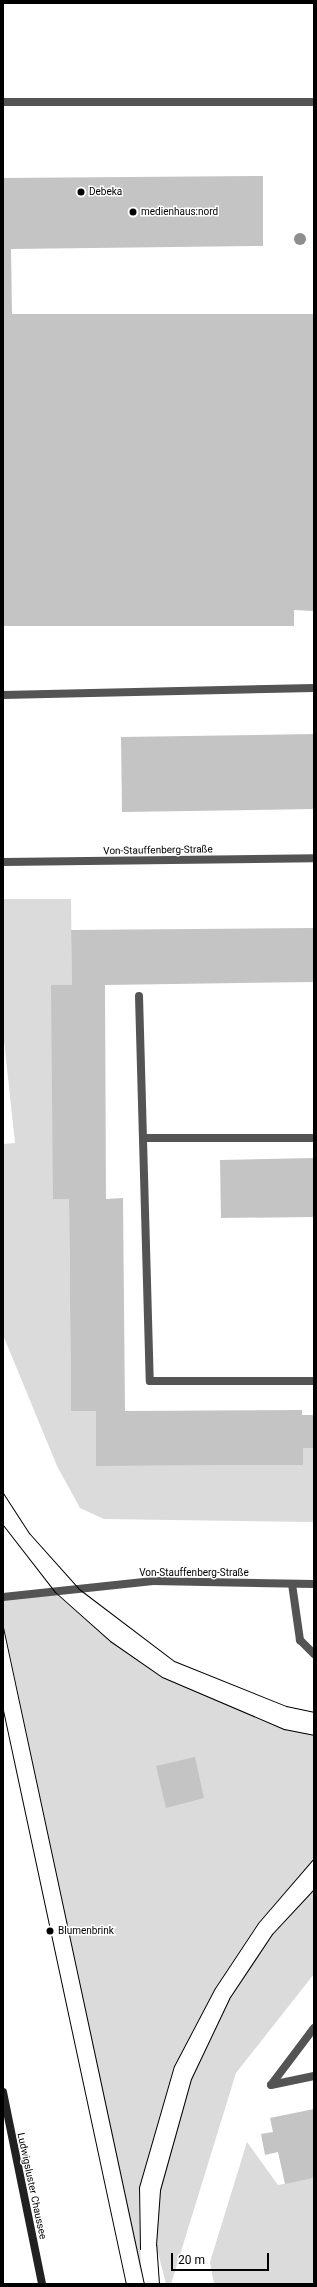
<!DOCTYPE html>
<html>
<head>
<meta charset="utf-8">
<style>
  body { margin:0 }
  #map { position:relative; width:317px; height:2287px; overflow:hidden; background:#fff; font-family:Roboto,sans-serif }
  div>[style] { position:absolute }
  .green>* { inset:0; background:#dbdbdb }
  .building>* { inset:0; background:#c4c4c4 }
  .lane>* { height:8px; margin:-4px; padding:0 4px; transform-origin:4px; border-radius:4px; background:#545454 }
  .street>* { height:8px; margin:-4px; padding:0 4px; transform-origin:4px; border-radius:4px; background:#545454 }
  .secondary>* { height:8px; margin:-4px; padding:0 4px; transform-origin:4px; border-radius:4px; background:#212121 }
  .tram>* { height:1px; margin:-0.5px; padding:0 0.5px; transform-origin:0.5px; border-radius:0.5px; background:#000 }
  .trees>* { width:12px; height:12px; margin:-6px; border-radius:50%; background:#8e8e8e }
  .dots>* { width:11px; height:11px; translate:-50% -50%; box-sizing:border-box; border:2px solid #fff; border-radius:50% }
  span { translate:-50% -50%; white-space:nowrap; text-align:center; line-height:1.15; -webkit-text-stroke:3px #fff; paint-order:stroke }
  .poi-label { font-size:10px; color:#000 }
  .left { translate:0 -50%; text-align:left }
  .street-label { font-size:10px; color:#000 }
  .frame { position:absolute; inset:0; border:4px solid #000; pointer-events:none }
  .scale { position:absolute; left:171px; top:2253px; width:98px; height:18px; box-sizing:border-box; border:2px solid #000; border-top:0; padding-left:5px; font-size:12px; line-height:14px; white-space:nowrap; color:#000; -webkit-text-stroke:3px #fff; paint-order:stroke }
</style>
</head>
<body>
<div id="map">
  <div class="green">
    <i style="clip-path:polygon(3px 899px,71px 899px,72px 985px,53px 1199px,69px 1199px,71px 1411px,96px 1411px,96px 1466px,303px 1465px,303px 1448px,314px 1448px,314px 1522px,104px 1519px,80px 1508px,57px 1466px,3px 1335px,3px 1144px,15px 1143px,3px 1031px)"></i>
    <i style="clip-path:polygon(55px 1592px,110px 1641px,162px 1677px,284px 1729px,314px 1735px,314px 1858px,258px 1923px,215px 1988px,174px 2066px,139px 2187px,141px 2274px,3px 1622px,3px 1597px)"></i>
    <i style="clip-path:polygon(314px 1889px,314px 1974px,236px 2073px,171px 2284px,166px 2284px,156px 2245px,160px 2190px,191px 2079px,230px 1997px,272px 1934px)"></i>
    <i style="clip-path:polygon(247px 2142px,278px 2185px,314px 2178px,314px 2284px,214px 2284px,210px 2262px)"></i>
  </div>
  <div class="building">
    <i style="clip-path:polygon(263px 176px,263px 246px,11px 249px,12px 314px,314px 314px,314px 611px,294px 610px,294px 626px,3px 626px,3px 178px)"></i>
    <i style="clip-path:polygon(314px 734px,314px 809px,122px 812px,121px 737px)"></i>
    <i style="clip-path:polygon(314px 928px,314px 982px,105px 985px,106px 1199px,123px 1198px,125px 1411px,302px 1410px,302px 1415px,314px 1415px,314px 1448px,303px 1448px,303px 1465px,96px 1466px,96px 1411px,71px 1411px,69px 1199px,53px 1199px,51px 985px,72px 985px,71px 930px)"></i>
    <i style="clip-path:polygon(314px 1158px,314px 1217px,221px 1218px,220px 1160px)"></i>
    <i style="clip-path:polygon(195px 1757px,204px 1798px,166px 1808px,156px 1766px)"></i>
    <i style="clip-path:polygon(314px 2109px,314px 2178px,285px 2184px,278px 2152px,265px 2155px,261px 2134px,273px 2132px,270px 2118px)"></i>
  </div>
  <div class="lane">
    <i style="left:3px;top:102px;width:311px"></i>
    <i style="left:3px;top:695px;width:311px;rotate:-1.3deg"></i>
    <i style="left:139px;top:996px;width:385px;rotate:88.4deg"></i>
    <i style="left:150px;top:1381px;width:164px"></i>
    <i style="left:145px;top:1138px;width:169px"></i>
    <i style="left:292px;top:1584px;width:57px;rotate:81.9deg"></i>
    <i style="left:300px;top:1640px;width:20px;rotate:45deg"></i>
    <i style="left:314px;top:2028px;width:71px;rotate:127deg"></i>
    <i style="left:271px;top:2085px;width:44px;rotate:-11.8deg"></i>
  </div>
  <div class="street">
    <i style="left:3px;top:862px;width:311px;rotate:-0.7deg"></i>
    <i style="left:3px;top:1597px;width:151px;rotate:-6.1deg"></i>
    <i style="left:153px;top:1581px;width:161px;rotate:1.1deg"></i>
  </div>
  <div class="secondary">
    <i style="left:3px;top:2092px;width:196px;rotate:78.5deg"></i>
  </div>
  <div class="tram">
    <i style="left:3px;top:1493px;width:48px;rotate:57deg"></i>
    <i style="left:29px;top:1533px;width:75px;rotate:48.2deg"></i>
    <i style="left:79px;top:1589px;width:119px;rotate:37.2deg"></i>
    <i style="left:174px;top:1661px;width:121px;rotate:21.9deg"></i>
    <i style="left:286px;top:1706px;width:29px;rotate:12deg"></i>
    <i style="left:3px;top:1525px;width:85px;rotate:52.2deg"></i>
    <i style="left:55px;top:1592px;width:74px;rotate:41.7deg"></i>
    <i style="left:110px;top:1641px;width:63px;rotate:34.7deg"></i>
    <i style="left:162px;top:1677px;width:133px;rotate:23.1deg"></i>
    <i style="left:284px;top:1729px;width:31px;rotate:11deg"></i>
    <i style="left:3px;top:1627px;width:672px;rotate:77.89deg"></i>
    <i style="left:3px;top:1710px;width:587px;rotate:77.91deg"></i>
    <i style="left:140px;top:2249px;width:62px;rotate:-90.9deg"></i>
    <i style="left:139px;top:2187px;width:126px;rotate:-73.9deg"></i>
    <i style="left:174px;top:2066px;width:88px;rotate:-62.3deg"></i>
    <i style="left:215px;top:1988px;width:78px;rotate:-56.5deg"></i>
    <i style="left:258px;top:1923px;width:86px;rotate:-49.3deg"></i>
    <i style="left:159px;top:2284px;width:39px;rotate:-94deg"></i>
    <i style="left:156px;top:2245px;width:55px;rotate:-85.8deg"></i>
    <i style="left:160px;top:2190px;width:115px;rotate:-74.4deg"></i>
    <i style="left:191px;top:2079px;width:91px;rotate:-64.6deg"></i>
    <i style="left:230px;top:1997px;width:76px;rotate:-56.3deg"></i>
    <i style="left:272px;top:1934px;width:62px;rotate:-47deg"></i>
  </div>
  <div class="trees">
    <i style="left:300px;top:239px"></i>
  </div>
  <div class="dots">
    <i style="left:81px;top:192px;background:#000"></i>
    <i style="left:133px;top:212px;background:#000"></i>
    <i style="left:50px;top:1931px;background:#000"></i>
  </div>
  <div class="poi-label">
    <span class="left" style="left:89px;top:192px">Debeka</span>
    <span class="left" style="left:141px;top:212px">medienhaus:nord</span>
    <span class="left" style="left:58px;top:1931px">Blumenbrink</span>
  </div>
  <div class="street-label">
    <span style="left:158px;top:850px;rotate:-1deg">Von-Stauffenberg-Straße</span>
    <span style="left:194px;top:1573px">Von-Stauffenberg-Straße</span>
    <span style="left:32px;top:2186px;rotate:78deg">Ludwigsluster Chaussee</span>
  </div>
  <div class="frame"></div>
  <div class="scale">20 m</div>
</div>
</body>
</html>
